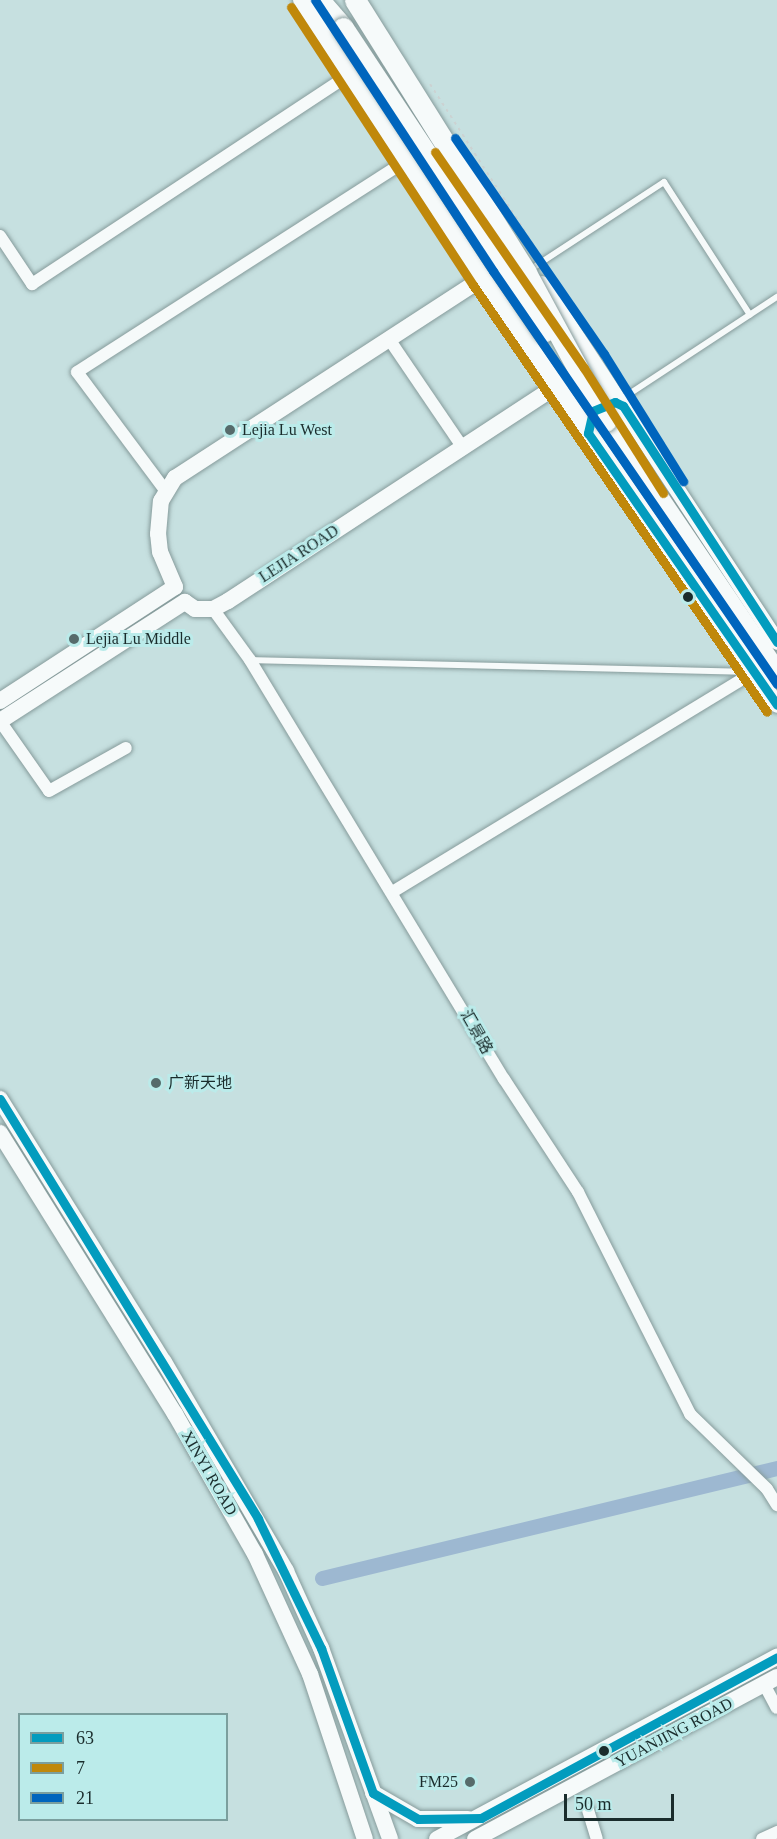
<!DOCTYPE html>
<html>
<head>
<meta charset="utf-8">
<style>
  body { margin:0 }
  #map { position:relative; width:777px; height:1839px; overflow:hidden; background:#c6e0e0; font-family:"Times New Roman","Noto Sans SC",serif }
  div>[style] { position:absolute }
  .canal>* { height:15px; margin:-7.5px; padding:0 7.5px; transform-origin:7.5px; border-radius:7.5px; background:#9db8d1 }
  .path>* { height:2px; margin-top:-1px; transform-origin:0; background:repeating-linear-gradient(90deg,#cbd2d2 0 3px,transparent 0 7.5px) }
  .roads { filter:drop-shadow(0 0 2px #869b9b) drop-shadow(0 0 2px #869b9b) }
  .lane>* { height:6px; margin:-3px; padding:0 3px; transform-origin:3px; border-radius:3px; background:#f6fafa }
  .street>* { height:12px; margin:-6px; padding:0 6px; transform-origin:6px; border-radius:6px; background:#f6fafa }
  .secondary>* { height:16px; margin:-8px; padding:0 8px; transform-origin:8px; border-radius:8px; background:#f6fafa }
  .highway>* { height:21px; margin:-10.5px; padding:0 10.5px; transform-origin:10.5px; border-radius:10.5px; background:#f6fafa }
  .bridges { filter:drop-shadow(0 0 2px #869b9b) drop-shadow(0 0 2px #869b9b) }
  .highway-bridge>* { height:21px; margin:-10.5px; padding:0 10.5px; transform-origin:10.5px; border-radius:10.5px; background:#f6fafa }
  .bus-1>* { height:9px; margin:-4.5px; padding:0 4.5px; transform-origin:4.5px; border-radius:4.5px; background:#039cbe }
  .bus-2>* { height:9px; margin:-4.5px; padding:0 4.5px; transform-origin:4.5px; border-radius:4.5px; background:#c0880b }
  .bus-3>* { height:9px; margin:-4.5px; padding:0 4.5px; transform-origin:4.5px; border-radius:4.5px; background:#0065bd }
  .dots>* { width:16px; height:16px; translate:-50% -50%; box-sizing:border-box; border:3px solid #bbebea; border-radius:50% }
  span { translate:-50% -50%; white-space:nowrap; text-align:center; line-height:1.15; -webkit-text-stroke:6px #bbebea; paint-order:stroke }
  .poi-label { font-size:16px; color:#1a2c2c }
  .left { translate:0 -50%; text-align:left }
  .right { translate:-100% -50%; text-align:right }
  .street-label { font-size:16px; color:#1a2c2c }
  .legend { position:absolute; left:18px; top:1713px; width:210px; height:108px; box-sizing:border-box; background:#bbebea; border:2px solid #7b9f9e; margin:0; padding:8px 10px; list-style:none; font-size:18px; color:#1a2c2c }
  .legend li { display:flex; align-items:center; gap:12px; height:30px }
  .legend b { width:30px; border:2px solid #7b9f9e }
  .scale { position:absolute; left:564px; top:1794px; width:110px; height:27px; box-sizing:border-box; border:3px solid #1a2c2c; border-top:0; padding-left:8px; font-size:18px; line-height:21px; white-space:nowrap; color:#1a2c2c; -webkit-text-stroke:4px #bbebea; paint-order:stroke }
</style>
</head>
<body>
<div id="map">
  <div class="canal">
    <i style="left:322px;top:1578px;width:468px;rotate:-13.6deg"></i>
  </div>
  <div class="path">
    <i style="left:430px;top:84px;width:201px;rotate:57.2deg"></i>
  </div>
  <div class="roads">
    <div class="lane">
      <i style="left:531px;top:269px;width:159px;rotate:-33.2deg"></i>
      <i style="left:664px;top:182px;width:158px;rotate:57.1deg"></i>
      <i style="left:620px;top:400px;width:188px;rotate:-33.3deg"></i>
      <i style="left:250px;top:660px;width:500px;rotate:1.37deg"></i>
    </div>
    <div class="street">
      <i style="left:0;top:236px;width:58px;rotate:56.3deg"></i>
      <i style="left:32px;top:284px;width:380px;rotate:-33.4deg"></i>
      <i style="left:389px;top:339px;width:132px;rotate:55.8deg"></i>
      <i style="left:165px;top:490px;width:147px;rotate:-126.7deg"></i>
      <i style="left:77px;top:372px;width:391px;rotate:-32.7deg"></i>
      <i style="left:213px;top:609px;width:63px;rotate:54deg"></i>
      <i style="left:250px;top:660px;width:490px;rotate:58.8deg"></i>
      <i style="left:504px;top:1079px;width:135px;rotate:56.8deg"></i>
      <i style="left:578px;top:1192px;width:249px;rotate:63.2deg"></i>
      <i style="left:690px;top:1414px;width:107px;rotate:44.2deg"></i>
      <i style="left:767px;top:1489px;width:19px;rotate:58deg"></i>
      <i style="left:0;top:721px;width:85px;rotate:55deg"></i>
      <i style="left:49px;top:791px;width:88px;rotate:-29.2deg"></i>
      <i style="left:394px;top:891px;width:421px;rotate:-31.3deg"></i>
      <i style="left:764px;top:1684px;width:27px;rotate:62deg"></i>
      <i style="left:588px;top:1810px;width:30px;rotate:73deg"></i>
      <i style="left:762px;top:1839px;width:17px;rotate:-25deg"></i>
    </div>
    <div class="secondary">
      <i style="left:301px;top:0;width:332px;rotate:56.8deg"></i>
      <i style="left:483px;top:278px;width:518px;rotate:55.45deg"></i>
      <i style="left:542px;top:284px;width:428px;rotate:56.7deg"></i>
      <i style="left:0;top:701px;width:209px;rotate:-33.1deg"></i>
      <i style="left:175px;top:587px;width:38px;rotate:-113deg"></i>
      <i style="left:160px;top:552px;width:18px;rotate:-96deg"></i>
      <i style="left:158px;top:534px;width:33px;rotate:-85deg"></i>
      <i style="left:161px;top:501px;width:27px;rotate:-59deg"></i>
      <i style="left:175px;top:478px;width:367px;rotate:-33deg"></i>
      <i style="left:0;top:721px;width:220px;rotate:-32.8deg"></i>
      <i style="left:185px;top:602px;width:12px;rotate:35deg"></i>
      <i style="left:195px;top:609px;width:18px"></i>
      <i style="left:213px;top:609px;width:17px;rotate:-28deg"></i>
      <i style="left:228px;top:601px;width:430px;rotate:-33.2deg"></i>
      <i style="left:0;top:1099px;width:310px;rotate:58.1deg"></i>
      <i style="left:164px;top:1362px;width:242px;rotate:59.7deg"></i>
      <i style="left:286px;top:1571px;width:85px;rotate:65.6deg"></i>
      <i style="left:321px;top:1648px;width:203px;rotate:70.1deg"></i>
      <i style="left:0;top:1133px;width:331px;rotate:58.1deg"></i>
      <i style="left:175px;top:1414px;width:161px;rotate:60.3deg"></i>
      <i style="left:255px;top:1554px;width:132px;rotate:65.4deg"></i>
      <i style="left:310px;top:1674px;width:174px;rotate:71.6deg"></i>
      <i style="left:373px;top:1793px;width:52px;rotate:30deg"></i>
      <i style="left:418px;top:1819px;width:50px"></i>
      <i style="left:437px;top:1839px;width:386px;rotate:-28.2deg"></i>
      <i style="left:475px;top:1839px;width:343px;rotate:-28.2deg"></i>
    </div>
    <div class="highway">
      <i style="left:319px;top:0;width:37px;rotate:49deg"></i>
      <i style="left:606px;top:421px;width:305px;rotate:55.9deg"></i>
    </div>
  </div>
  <div class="bridges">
    <div class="highway-bridge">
      <i style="left:355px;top:0;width:322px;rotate:57.9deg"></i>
      <i style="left:526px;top:273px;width:168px;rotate:61.6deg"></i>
      <i style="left:343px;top:28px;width:364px;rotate:56.5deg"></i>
    </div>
  </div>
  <div class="bus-1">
    <i style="left:777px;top:642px;width:282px;rotate:-123.1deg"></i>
    <i style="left:623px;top:406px;width:9px;rotate:-153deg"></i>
    <i style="left:615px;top:402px;width:24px;rotate:158deg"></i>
    <i style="left:593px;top:411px;width:23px;rotate:103deg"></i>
    <i style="left:588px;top:433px;width:331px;rotate:55.2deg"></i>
    <i style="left:0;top:1099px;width:493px;rotate:58.4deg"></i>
    <i style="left:258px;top:1519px;width:144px;rotate:64deg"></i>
    <i style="left:321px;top:1648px;width:154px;rotate:70.3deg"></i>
    <i style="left:373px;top:1793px;width:52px;rotate:30deg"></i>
    <i style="left:418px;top:1819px;width:63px;rotate:-0.9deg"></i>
    <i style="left:481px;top:1818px;width:337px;rotate:-28.5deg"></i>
  </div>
  <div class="bus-2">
    <i style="left:291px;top:7px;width:332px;rotate:56.8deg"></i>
    <i style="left:473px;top:285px;width:518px;rotate:55.45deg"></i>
    <i style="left:435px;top:152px;width:262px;rotate:55.4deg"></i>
    <i style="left:584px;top:368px;width:148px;rotate:57.7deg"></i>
  </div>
  <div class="bus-3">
    <i style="left:315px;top:0;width:324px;rotate:56.7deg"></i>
    <i style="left:493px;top:271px;width:501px;rotate:55.49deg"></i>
    <i style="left:455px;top:138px;width:262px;rotate:55.4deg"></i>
    <i style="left:604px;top:354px;width:150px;rotate:58.1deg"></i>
  </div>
  <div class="dots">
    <i style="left:230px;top:430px;background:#566b6b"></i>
    <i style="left:688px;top:597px;background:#1a2c2c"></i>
    <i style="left:74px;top:639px;background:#566b6b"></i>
    <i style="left:156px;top:1083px;background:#566b6b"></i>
    <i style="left:604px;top:1751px;background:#1a2c2c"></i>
    <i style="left:470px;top:1782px;background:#566b6b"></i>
  </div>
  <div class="poi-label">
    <span class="left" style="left:242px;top:430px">Lejia Lu West</span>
    <span class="left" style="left:86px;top:639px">Lejia Lu Middle</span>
    <span class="left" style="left:168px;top:1083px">广新天地</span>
    <span class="right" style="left:458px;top:1782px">FM25</span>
  </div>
  <div class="street-label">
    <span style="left:299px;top:554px;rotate:-33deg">LEJIA ROAD</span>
    <span style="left:476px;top:1032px;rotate:60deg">汇景路</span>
    <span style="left:209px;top:1473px;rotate:60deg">XINYI ROAD</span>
    <span style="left:674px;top:1733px;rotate:-28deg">YUANJING ROAD</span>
  </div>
  <ul class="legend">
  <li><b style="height:8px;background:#039cbe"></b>63</li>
  <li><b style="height:8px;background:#c0880b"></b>7</li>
  <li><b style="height:8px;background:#0065bd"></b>21</li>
  </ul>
  <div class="scale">50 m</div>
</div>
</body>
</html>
